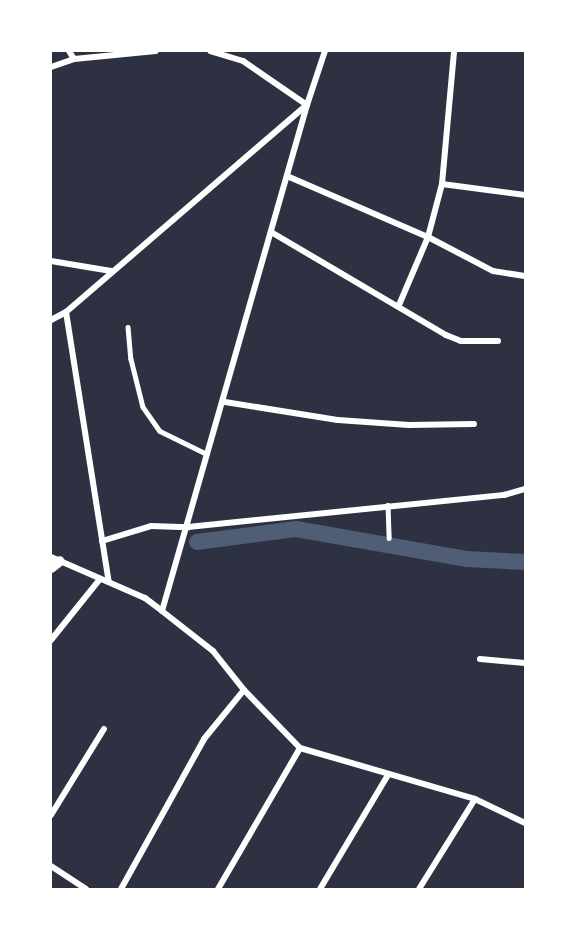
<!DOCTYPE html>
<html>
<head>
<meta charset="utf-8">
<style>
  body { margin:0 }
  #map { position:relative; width:576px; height:940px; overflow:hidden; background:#2d3142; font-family:"Exo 2",sans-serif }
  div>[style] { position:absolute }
  .canal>* { height:16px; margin:-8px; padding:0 8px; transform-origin:8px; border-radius:8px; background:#4f5d75 }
  .service>* { height:4.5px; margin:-2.25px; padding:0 2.25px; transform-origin:2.25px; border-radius:2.25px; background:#fff }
  .minor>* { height:6px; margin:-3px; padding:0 3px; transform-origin:3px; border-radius:3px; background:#fff }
  .tertiary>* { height:10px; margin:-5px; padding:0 5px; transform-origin:5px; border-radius:5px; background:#fff }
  span { translate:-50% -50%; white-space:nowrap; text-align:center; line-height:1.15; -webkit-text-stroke:5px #fff; paint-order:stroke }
  .frame { position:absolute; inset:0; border:52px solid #fff; pointer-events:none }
</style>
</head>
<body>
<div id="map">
  <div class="canal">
    <i style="left:197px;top:542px;width:100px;rotate:-7.5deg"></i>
    <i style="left:296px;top:529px;width:174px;rotate:10deg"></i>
    <i style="left:467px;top:559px;width:58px;rotate:3deg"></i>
  </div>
  <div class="service">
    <i style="left:128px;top:327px;width:32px;rotate:85deg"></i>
    <i style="left:131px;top:359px;width:49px;rotate:76deg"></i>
    <i style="left:143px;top:407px;width:29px;rotate:55deg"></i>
    <i style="left:160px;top:431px;width:50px;rotate:26.1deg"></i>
    <i style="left:388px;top:505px;width:33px;rotate:88deg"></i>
  </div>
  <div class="minor">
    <i style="left:69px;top:51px;width:9px;rotate:58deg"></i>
    <i style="left:51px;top:67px;width:24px;rotate:-19deg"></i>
    <i style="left:74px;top:59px;width:82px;rotate:-5.6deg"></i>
    <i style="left:287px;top:176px;width:154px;rotate:23.4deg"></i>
    <i style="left:428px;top:237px;width:73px;rotate:27.6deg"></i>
    <i style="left:493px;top:271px;width:32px;rotate:9deg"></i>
    <i style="left:442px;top:184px;width:84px;rotate:7.5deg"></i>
    <i style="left:271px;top:232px;width:203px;rotate:30.5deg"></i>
    <i style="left:446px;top:335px;width:16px;rotate:22deg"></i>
    <i style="left:461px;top:341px;width:37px"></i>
    <i style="left:51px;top:261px;width:61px;rotate:9.5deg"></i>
    <i style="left:399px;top:305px;width:74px;rotate:-66.9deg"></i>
    <i style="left:428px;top:237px;width:55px;rotate:-75.2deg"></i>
    <i style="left:442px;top:184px;width:134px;rotate:-84.8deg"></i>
    <i style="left:66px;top:312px;width:273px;rotate:81deg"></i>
    <i style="left:51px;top:320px;width:17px;rotate:-28deg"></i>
    <i style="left:66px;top:312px;width:318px;rotate:-40.7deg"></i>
    <i style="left:307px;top:105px;width:57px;rotate:-71.6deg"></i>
    <i style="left:225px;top:402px;width:114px;rotate:9.1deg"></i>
    <i style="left:338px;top:420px;width:71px;rotate:4deg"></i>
    <i style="left:409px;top:425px;width:65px;rotate:-0.9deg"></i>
    <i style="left:102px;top:541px;width:51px;rotate:-17deg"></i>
    <i style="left:151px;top:526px;width:37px;rotate:2deg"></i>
    <i style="left:188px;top:527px;width:318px;rotate:-5.8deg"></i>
    <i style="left:504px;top:495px;width:22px;rotate:-16deg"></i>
    <i style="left:51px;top:557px;width:103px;rotate:23.6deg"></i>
    <i style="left:145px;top:598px;width:21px;rotate:37deg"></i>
    <i style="left:162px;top:611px;width:65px;rotate:38.1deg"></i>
    <i style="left:213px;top:651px;width:50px;rotate:51.5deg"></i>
    <i style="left:244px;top:690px;width:81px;rotate:46deg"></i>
    <i style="left:300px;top:748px;width:182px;rotate:16.2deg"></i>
    <i style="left:475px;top:799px;width:55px;rotate:25.6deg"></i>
    <i style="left:162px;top:611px;width:526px;rotate:-74.01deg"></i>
    <i style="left:307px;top:105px;width:78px;rotate:-145.5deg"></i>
    <i style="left:243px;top:61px;width:34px;rotate:-163deg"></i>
    <i style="left:51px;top:640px;width:78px;rotate:-51.2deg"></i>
    <i style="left:480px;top:659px;width:45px;rotate:5.1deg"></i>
    <i style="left:51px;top:815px;width:101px;rotate:-58.4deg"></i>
    <i style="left:51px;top:866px;width:42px;rotate:33.3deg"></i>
    <i style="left:121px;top:889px;width:171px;rotate:-61deg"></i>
    <i style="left:204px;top:739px;width:63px;rotate:-50.8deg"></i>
    <i style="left:218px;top:889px;width:163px;rotate:-59.8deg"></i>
    <i style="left:320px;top:889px;width:133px;rotate:-59.2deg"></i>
    <i style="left:419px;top:889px;width:106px;rotate:-58.1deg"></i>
  </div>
  <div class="tertiary">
    <i style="left:51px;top:568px;width:11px;rotate:-38deg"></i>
  </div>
  <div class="frame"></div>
</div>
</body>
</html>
